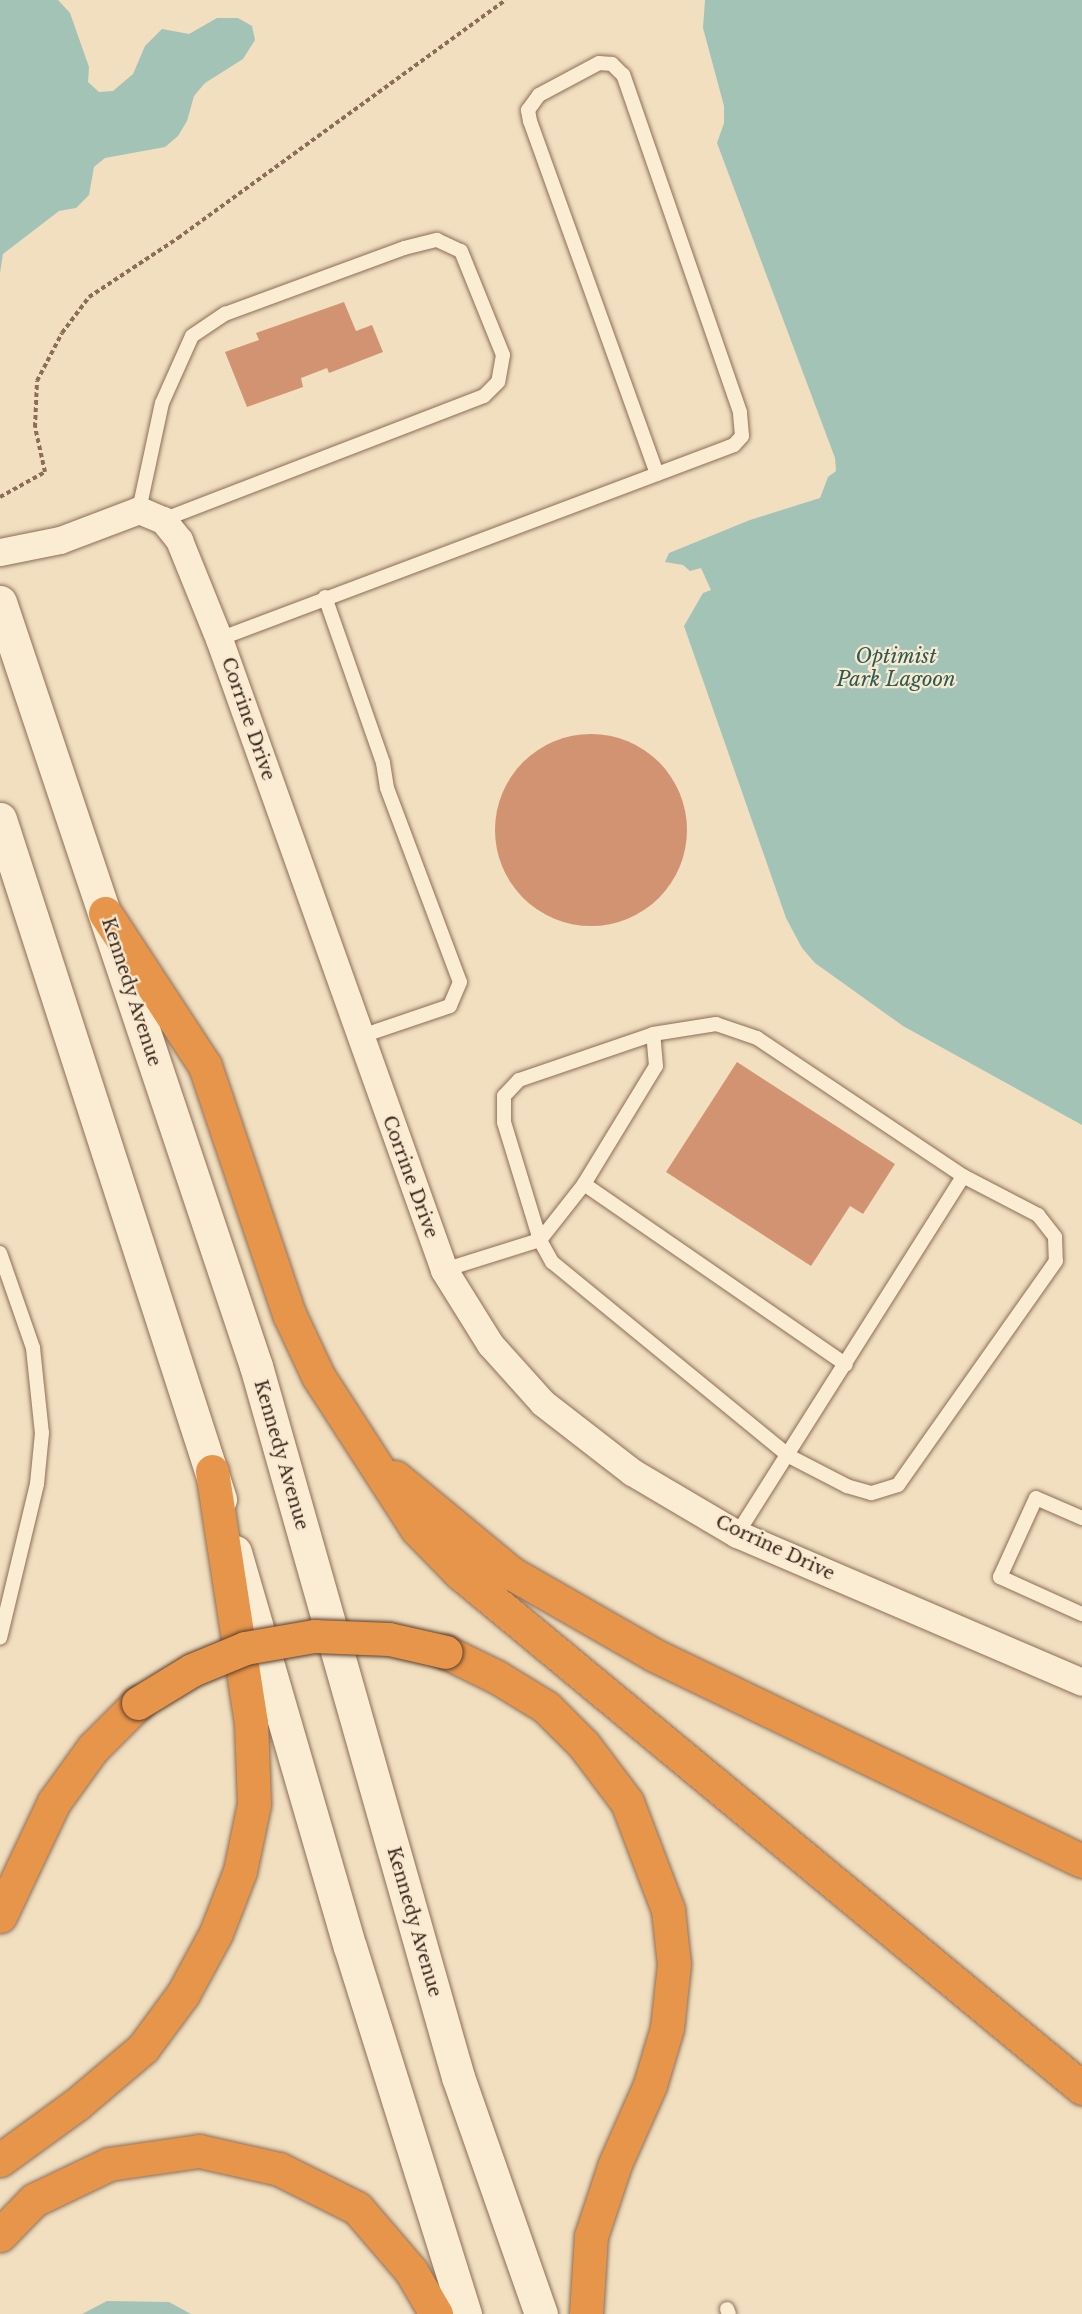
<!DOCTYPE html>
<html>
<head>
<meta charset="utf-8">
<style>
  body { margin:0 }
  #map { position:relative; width:1082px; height:2314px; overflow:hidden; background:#f1dfc0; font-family:"Libre Baskerville",serif }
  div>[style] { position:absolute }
  .water>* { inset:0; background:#a3c3b7 }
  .building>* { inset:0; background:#d29373 }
  .round { border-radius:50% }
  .path>* { height:4px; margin-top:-2px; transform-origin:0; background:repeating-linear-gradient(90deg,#8c6e56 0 4.5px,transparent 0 7.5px) }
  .roads { filter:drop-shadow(0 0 2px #8c6e56) drop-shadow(0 0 2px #8c6e56) }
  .service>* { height:14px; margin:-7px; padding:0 7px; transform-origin:7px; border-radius:7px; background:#fbecd4 }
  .minor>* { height:27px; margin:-13.5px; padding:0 13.5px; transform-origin:13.5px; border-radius:13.5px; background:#fbecd4 }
  .secondary>* { height:33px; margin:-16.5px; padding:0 16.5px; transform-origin:16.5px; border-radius:16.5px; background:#fbecd4 }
  .motorway>* { height:33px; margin:-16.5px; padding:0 16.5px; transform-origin:16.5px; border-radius:16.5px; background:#e7954a }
  .bridges { filter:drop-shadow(0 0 2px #593d2b) drop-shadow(0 0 2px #593d2b) }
  .motorway-bridge>* { height:33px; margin:-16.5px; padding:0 16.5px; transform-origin:16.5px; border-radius:16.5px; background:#e7954a }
  span { translate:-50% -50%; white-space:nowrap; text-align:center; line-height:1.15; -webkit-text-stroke:4.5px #f8e9d0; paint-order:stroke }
  .street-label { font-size:18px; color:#3a281c }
  .water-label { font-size:20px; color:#2a5b54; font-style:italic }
</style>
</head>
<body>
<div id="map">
  <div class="water">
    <i style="clip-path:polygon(0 0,58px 0,70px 13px,89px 67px,88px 82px,99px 92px,113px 91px,133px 74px,145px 46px,162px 29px,189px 34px,217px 18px,238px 18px,252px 26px,255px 40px,243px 59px,205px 83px,194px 96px,187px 121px,178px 136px,165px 147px,105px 158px,94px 167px,89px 195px,76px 208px,59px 211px,3px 254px,0 273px)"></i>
    <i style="clip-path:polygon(705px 0,1082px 0,1082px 1125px,903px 1026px,815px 963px,802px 948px,786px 918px,684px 626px,703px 593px,711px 590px,701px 568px,690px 571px,683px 565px,665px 562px,669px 553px,750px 520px,820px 498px,828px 477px,836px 471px,835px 458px,717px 143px,724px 123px,724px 106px,703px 28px)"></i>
    <i style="clip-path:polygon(107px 2301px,169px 2302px,191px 2314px,82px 2314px)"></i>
  </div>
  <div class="building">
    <i style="clip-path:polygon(344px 302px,356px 331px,372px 325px,383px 352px,329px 373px,327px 368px,301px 378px,303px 387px,247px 407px,225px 352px,259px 340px,256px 333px)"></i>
    <i class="round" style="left:495px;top:734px;width:192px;height:192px"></i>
    <i style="clip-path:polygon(737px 1062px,895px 1164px,863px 1214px,850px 1206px,811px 1266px,666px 1172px)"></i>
  </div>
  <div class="path">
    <i style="left:0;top:497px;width:51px;rotate:-29.1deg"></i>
    <i style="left:45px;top:472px;width:46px;rotate:-102.5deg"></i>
    <i style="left:35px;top:427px;width:46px;rotate:-87.5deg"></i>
    <i style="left:37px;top:381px;width:54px;rotate:-62.5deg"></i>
    <i style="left:62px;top:333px;width:45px;rotate:-53.1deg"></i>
    <i style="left:89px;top:297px;width:107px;rotate:-33.5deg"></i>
    <i style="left:178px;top:238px;width:405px;rotate:-36deg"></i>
  </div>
  <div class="roads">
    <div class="service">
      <i style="left:139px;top:510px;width:109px;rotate:-77.9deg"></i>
      <i style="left:162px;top:403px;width:73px;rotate:-65.9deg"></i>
      <i style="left:192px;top:336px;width:40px;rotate:-34deg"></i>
      <i style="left:225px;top:314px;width:191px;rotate:-20.2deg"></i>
      <i style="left:404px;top:248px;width:34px;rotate:-14deg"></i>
      <i style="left:437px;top:240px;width:26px;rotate:25deg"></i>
      <i style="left:461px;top:251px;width:112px;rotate:68deg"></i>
      <i style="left:503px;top:355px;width:27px;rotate:100deg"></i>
      <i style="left:498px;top:382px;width:20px;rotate:135deg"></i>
      <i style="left:484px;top:396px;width:344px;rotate:158.9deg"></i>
      <i style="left:325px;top:597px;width:176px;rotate:70.7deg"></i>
      <i style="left:383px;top:763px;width:25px;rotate:81deg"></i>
      <i style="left:387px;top:788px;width:207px;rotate:69.4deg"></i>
      <i style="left:460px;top:982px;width:26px;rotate:113deg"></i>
      <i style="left:450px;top:1006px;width:96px;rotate:161.2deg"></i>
      <i style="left:219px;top:639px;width:550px;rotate:-20.64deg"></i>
      <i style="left:734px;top:445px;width:12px;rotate:-48deg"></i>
      <i style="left:742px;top:436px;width:24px;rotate:-95deg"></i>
      <i style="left:740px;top:412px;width:357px;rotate:-109.1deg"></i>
      <i style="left:623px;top:75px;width:16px;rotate:-135deg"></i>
      <i style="left:612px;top:64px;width:13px;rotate:-176deg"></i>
      <i style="left:599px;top:63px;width:68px;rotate:151.9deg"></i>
      <i style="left:539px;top:95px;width:19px;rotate:126deg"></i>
      <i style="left:528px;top:110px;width:11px;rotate:80deg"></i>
      <i style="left:530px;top:121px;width:375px;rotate:70.2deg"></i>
      <i style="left:716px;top:1024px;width:43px;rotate:18.9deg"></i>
      <i style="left:757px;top:1038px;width:248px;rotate:33.8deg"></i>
      <i style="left:963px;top:1176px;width:85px;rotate:27.5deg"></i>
      <i style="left:1038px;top:1215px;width:28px;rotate:52deg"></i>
      <i style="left:1055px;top:1237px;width:24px;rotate:88deg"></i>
      <i style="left:1056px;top:1261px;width:274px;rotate:125.2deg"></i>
      <i style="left:898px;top:1485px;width:28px;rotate:163deg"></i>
      <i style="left:871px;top:1493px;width:25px;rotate:-164deg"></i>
      <i style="left:847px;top:1486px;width:65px;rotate:-152.7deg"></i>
      <i style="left:789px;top:1456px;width:306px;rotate:-140.7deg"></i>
      <i style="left:552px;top:1262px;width:25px;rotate:-119deg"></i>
      <i style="left:540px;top:1240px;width:123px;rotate:-107deg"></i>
      <i style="left:504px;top:1122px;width:26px;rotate:-90deg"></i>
      <i style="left:504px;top:1096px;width:22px;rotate:-47deg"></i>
      <i style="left:519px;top:1080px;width:142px;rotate:-18.9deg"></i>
      <i style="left:653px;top:1034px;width:64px;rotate:-9deg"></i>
      <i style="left:584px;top:1184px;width:318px;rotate:34.6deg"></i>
      <i style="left:0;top:1253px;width:101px;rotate:70.8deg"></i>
      <i style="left:33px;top:1348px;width:85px;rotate:84deg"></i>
      <i style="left:42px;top:1433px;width:51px;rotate:95.6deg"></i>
      <i style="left:37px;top:1484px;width:158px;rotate:103.5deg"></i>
      <i style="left:444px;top:1270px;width:101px;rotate:-17.4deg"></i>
      <i style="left:540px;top:1240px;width:71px;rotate:-51.8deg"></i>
      <i style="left:584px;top:1184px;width:138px;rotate:-58.6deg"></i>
      <i style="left:656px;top:1066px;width:32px;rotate:-95deg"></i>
      <i style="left:1082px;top:1518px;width:50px;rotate:-156.5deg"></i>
      <i style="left:1036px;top:1498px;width:87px;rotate:114.5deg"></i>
      <i style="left:1000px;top:1577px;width:90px;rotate:24.3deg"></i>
      <i style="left:737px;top:1534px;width:423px;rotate:-57.7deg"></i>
      <i style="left:727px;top:2309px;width:5px;rotate:68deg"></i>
    </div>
    <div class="minor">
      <i style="left:0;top:552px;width:61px;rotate:-11.3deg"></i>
      <i style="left:60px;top:540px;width:85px;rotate:-20.8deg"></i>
      <i style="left:139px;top:510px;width:26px;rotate:23deg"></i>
      <i style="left:163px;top:520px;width:26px;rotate:51deg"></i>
      <i style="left:179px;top:540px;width:107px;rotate:68deg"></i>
      <i style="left:219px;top:639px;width:670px;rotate:70.37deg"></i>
      <i style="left:444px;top:1270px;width:87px;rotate:58.1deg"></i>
      <i style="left:490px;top:1344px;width:79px;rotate:48.1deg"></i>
      <i style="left:543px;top:1403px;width:113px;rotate:37.8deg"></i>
      <i style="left:632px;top:1472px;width:122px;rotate:30.6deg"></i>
      <i style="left:737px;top:1534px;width:375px;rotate:23.2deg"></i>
    </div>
    <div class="secondary">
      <i style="left:0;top:602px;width:806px;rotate:71.48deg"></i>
      <i style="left:256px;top:1366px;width:739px;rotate:74.14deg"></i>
      <i style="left:458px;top:2077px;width:251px;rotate:70.7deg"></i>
      <i style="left:0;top:819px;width:715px;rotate:72.07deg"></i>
      <i style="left:235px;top:1552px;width:411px;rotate:73.8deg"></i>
      <i style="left:350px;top:1947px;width:385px;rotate:72.6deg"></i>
    </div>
    <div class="motorway">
      <i style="left:105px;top:913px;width:183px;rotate:56.8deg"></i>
      <i style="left:205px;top:1066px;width:262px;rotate:71.3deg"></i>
      <i style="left:289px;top:1314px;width:68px;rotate:64.9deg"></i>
      <i style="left:318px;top:1376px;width:182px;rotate:57.1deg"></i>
      <i style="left:417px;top:1529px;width:62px;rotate:45.7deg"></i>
      <i style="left:460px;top:1573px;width:808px;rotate:39.62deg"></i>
      <i style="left:395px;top:1477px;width:151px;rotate:39.6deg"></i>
      <i style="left:511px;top:1573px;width:165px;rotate:29.8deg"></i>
      <i style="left:654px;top:1655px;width:475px;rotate:25.7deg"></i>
      <i style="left:446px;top:1652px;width:57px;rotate:26.1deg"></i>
      <i style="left:497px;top:1677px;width:57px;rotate:31.5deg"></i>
      <i style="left:546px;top:1707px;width:54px;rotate:45deg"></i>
      <i style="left:584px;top:1745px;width:71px;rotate:53deg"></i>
      <i style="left:627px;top:1802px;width:116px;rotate:69.2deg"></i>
      <i style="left:668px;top:1910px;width:54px;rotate:83.7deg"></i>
      <i style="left:674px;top:1964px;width:64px;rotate:96.2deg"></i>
      <i style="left:667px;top:2028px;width:59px;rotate:106.6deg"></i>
      <i style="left:650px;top:2085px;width:86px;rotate:113.9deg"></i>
      <i style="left:615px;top:2164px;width:76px;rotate:108.4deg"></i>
      <i style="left:591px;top:2236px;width:78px;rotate:93.7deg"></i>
      <i style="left:0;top:1916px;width:126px;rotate:-64.7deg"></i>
      <i style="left:54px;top:1802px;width:67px;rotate:-54.2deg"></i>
      <i style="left:93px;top:1748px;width:64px;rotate:-45deg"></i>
      <i style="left:0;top:2160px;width:95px;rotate:-36deg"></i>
      <i style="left:77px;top:2104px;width:87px;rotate:-40.3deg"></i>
      <i style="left:143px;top:2048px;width:67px;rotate:-53.5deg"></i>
      <i style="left:183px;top:1994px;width:69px;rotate:-61.6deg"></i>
      <i style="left:216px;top:1933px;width:66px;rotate:-68.8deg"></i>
      <i style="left:240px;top:1871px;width:68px;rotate:-78.2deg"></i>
      <i style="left:254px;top:1804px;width:81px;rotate:-92.1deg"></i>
      <i style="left:251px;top:1723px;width:255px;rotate:-98.8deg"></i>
      <i style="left:0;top:2235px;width:49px;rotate:-45.8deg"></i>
      <i style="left:34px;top:2200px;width:83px;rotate:-25.6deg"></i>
      <i style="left:109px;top:2164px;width:91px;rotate:-8.2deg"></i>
      <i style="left:199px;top:2151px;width:82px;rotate:12.7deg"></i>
      <i style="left:279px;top:2169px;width:87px;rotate:26.6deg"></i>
      <i style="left:357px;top:2208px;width:83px;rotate:49.4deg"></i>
      <i style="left:411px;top:2271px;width:50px;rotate:59.8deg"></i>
    </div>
  </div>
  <div class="bridges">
    <div class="motorway-bridge">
      <i style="left:138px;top:1703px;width:63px;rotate:-31.4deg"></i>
      <i style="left:192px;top:1670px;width:57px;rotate:-22.5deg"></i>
      <i style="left:245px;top:1648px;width:70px;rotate:-9.9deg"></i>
      <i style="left:314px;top:1636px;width:75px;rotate:2.3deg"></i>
      <i style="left:389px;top:1639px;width:58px;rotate:12.8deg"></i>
    </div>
  </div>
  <div class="street-label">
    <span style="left:248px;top:719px;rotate:71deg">Corrine Drive</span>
    <span style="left:131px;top:992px;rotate:72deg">Kennedy Avenue</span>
    <span style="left:410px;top:1177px;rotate:70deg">Corrine Drive</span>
    <span style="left:281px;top:1455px;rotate:74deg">Kennedy Avenue</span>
    <span style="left:775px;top:1548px;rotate:25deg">Corrine Drive</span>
    <span style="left:414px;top:1922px;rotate:74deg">Kennedy Avenue</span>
  </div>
  <div class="water-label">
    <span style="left:896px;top:668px">Optimist<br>Park Lagoon</span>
  </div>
</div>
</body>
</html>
